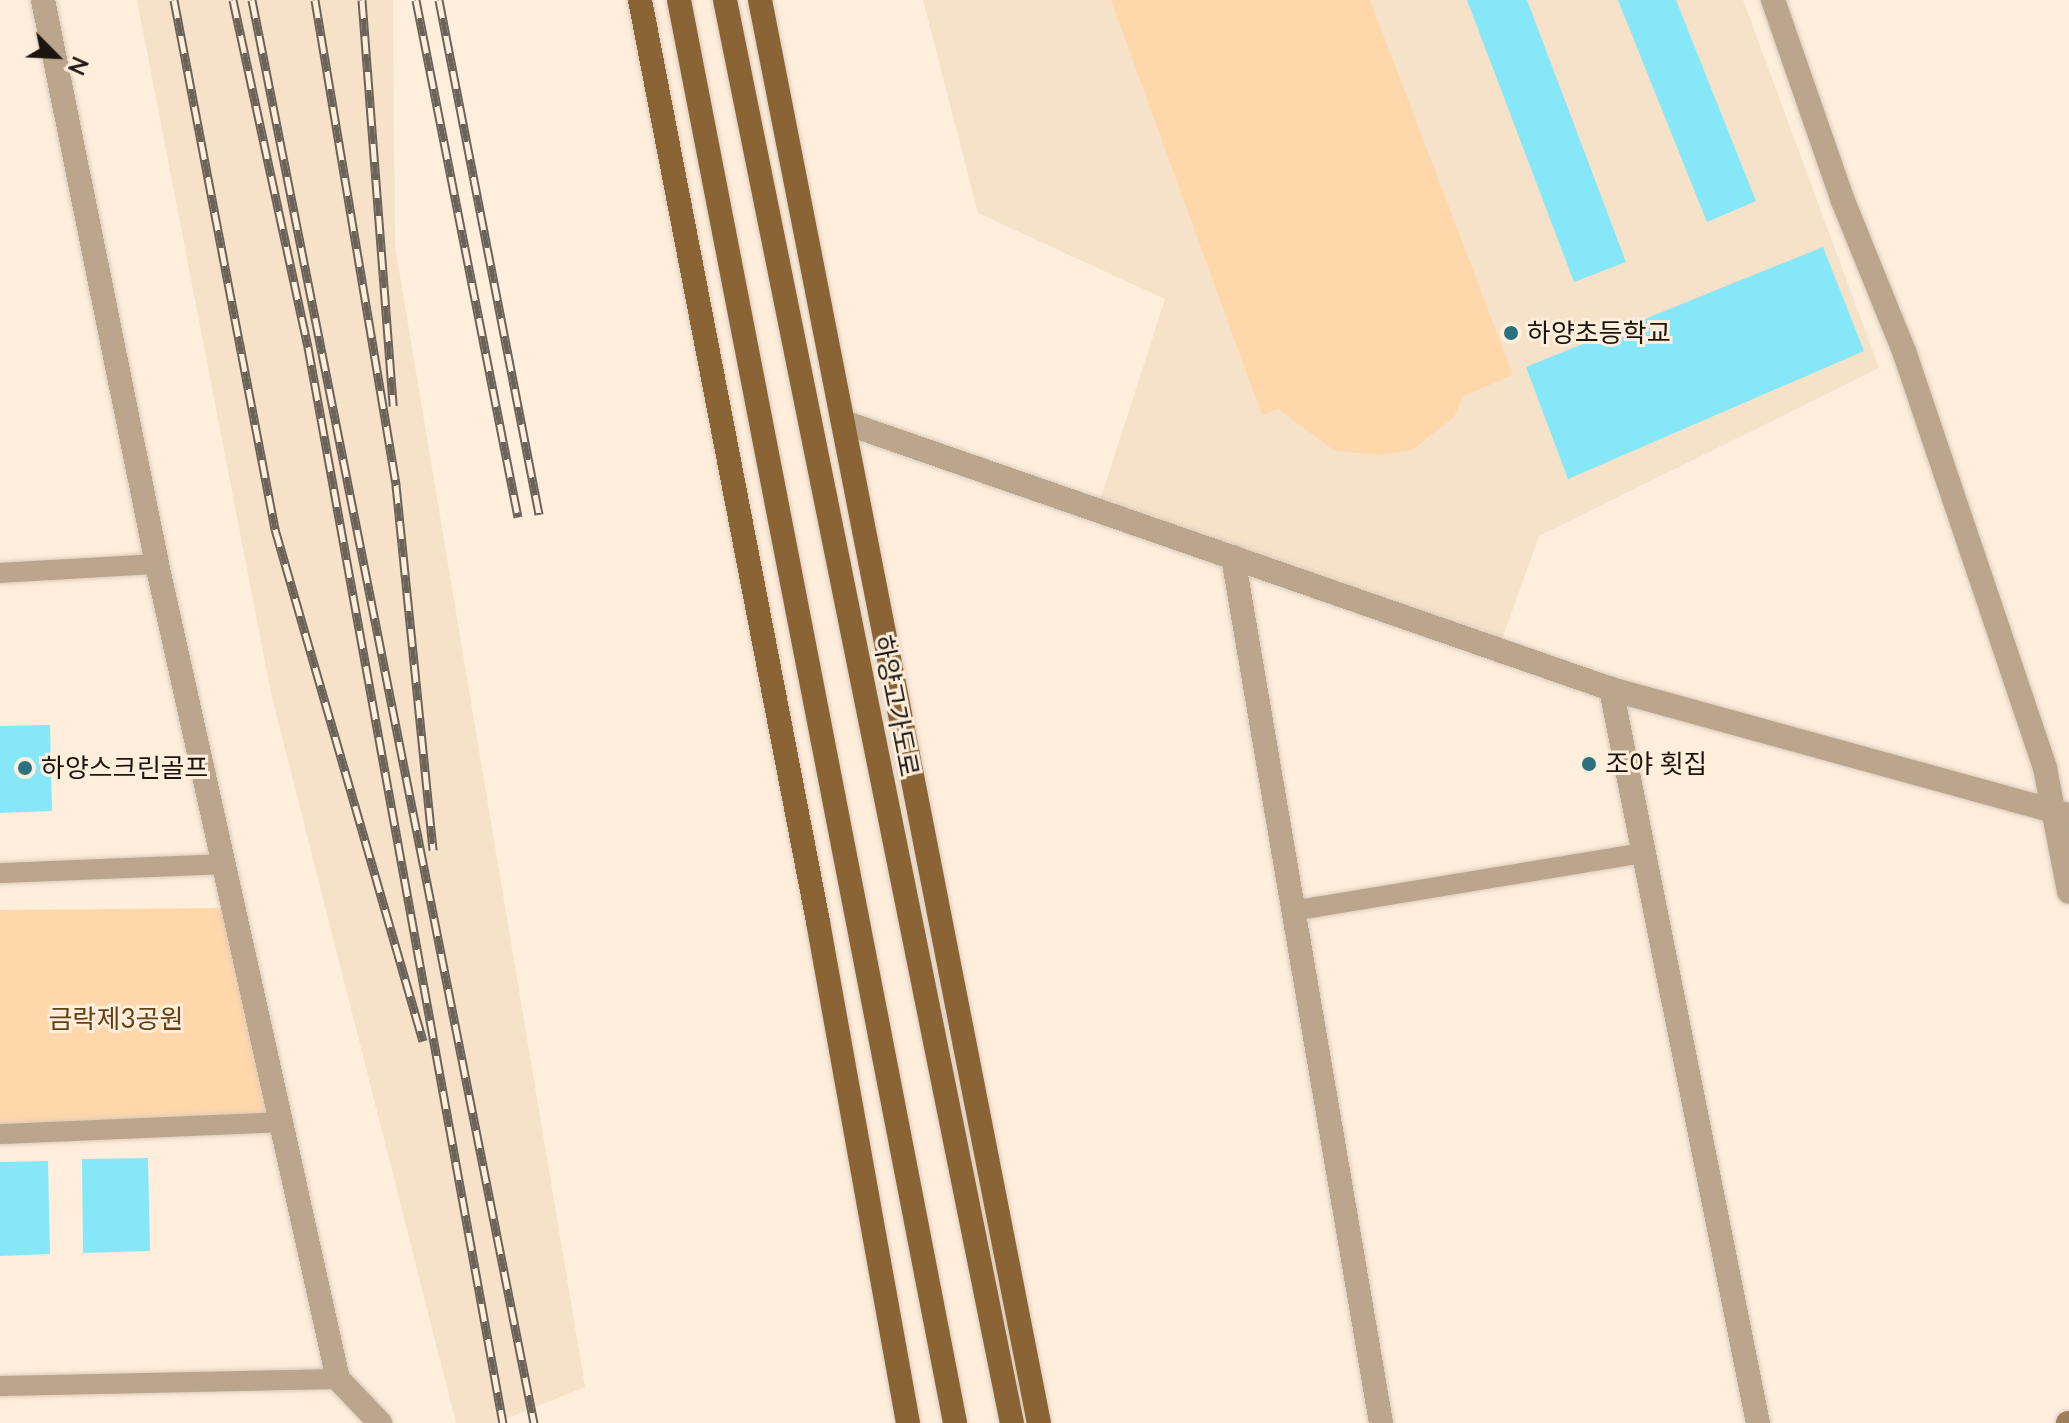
<!DOCTYPE html>
<html>
<head>
<meta charset="utf-8">
<style>
  body { margin:0 }
  #map { position:relative; width:2069px; height:1423px; overflow:hidden; background:#ffeedc; font-family:Lato,"Noto Sans KR",sans-serif }
  div>[style] { position:absolute }
  .built>* { inset:0; background:#f6e1c9 }
  .green>* { inset:0; background:#fed7ab }
  .building>* { inset:0; background:#86e7f8 }
  .roads { filter:drop-shadow(0 0 2px #dacbbb) drop-shadow(0 0 2px #dacbbb) }
  .service>* { height:20px; margin:-10px; padding:0 10px; transform-origin:10px; border-radius:10px; background:#bba58c }
  .minor>* { height:24px; margin:-12px; padding:0 12px; transform-origin:12px; border-radius:12px; background:#bba58c }
  .secondary>* { height:24px; margin:-12px; padding:0 12px; transform-origin:12px; border-radius:12px; background:#9f7f5b }
  .primary>* { height:24px; margin:-12px; padding:0 12px; transform-origin:12px; border-radius:12px; background:#8b6436 }
  .rail>* { height:9px; margin-top:-4.5px; transform-origin:0; background:repeating-linear-gradient(90deg,#ffeedc 0 18px,#6c6358 0 36px); box-sizing:border-box; border-block:2px solid #6c6358 }
  .dots>* { width:22px; height:22px; translate:-50% -50%; box-sizing:border-box; border:4px solid #ffeedc; border-radius:50% }
  span { translate:-50% -50%; white-space:nowrap; text-align:center; line-height:1.15; -webkit-text-stroke:6px #ffeedc; paint-order:stroke }
  .poi-label { font-size:26px; color:#1a150e }
  .left { translate:0 -50%; text-align:left }
  .street-label { font-size:26px; color:#1a150e }
  .park-label { font-size:26px; color:#634115 }
  .north { position:absolute; left:16px; top:16px; width:80px; height:80px; -webkit-text-stroke:6px #ffeedc; paint-order:stroke; rotate:114deg; font-size:22px; font-weight:700; line-height:32px; text-align:center; color:#1a150e }
  .north::after { content:''; display:block; margin:auto; width:28px; height:36px; background:#1a150e; clip-path:polygon(50% 0,100% 100%,50% 72%,0 100%) }
</style>
</head>
<body>
<div id="map">
  <div class="built">
    <i style="clip-path:polygon(137px 0,393px 0,395px 246px,585px 1387px,495px 1423px,456px 1423px,271px 693px)"></i>
    <i style="clip-path:polygon(923px 0,1743px 0,1879px 368px,1539px 536px,1496px 656px,1095px 516px,1165px 299px,978px 213px)"></i>
  </div>
  <div class="green">
    <i style="clip-path:polygon(1111px 0,1370px 0,1513px 375px,1463px 396px,1454px 417px,1412px 450px,1382px 455px,1335px 451px,1278px 409px,1262px 415px)"></i>
    <i style="clip-path:polygon(233px 908px,281px 1122px,0 1134px,0 910px)"></i>
  </div>
  <div class="building">
    <i style="clip-path:polygon(1467px 0,1527px 0,1626px 262px,1574px 282px)"></i>
    <i style="clip-path:polygon(1618px 0,1676px 0,1756px 201px,1707px 222px)"></i>
    <i style="clip-path:polygon(1823px 247px,1864px 351px,1568px 479px,1526px 367px)"></i>
    <i style="clip-path:polygon(50px 725px,52px 811px,0 813px,0 726px)"></i>
    <i style="clip-path:polygon(148px 1158px,150px 1251px,83px 1253px,82px 1159px)"></i>
    <i style="clip-path:polygon(48px 1161px,50px 1254px,0 1256px,0 1162px)"></i>
  </div>
  <div class="roads">
    <div class="service">
      <i style="left:0;top:573px;width:157px;rotate:-3.3deg"></i>
      <i style="left:0;top:873px;width:223px;rotate:-2.3deg"></i>
      <i style="left:1292px;top:911px;width:357px;rotate:-9.4deg"></i>
      <i style="left:0;top:1134px;width:281px;rotate:-2.4deg"></i>
      <i style="left:0;top:1386px;width:338px;rotate:-1.2deg"></i>
    </div>
    <div class="minor">
      <i style="left:43px;top:0;width:575px;rotate:78.57deg"></i>
      <i style="left:157px;top:564px;width:835px;rotate:77.48deg"></i>
      <i style="left:338px;top:1379px;width:61px;rotate:46.3deg"></i>
      <i style="left:1773px;top:0;width:213px;rotate:70.8deg"></i>
      <i style="left:1843px;top:201px;width:165px;rotate:67.9deg"></i>
      <i style="left:1905px;top:354px;width:437px;rotate:71.3deg"></i>
      <i style="left:2045px;top:768px;width:126px;rotate:79deg"></i>
      <i style="left:846px;top:423px;width:810px;rotate:19.17deg"></i>
      <i style="left:1611px;top:689px;width:475px;rotate:15.4deg"></i>
      <i style="left:1233px;top:557px;width:879px;rotate:80.3deg"></i>
      <i style="left:1611px;top:689px;width:749px;rotate:78.68deg"></i>
    </div>
    <div class="secondary">
      <i style="left:2068px;top:1423px;width:1px"></i>
    </div>
    <div class="primary">
      <i style="left:640px;top:0;width:939px;rotate:79.07deg"></i>
      <i style="left:818px;top:922px;width:509px;rotate:79.82deg"></i>
      <i style="left:679px;top:0;width:1450px;rotate:79.02deg"></i>
      <i style="left:725px;top:0;width:1452px;rotate:78.6deg"></i>
      <i style="left:760px;top:0;width:1450px;rotate:78.91deg"></i>
    </div>
  </div>
  <div class="rail">
    <i style="left:174px;top:0;width:539px;rotate:79.19deg"></i>
    <i style="left:275px;top:529px;width:533px;rotate:73.88deg"></i>
    <i style="left:233px;top:0;width:355px;rotate:77.8deg"></i>
    <i style="left:308px;top:347px;width:1094px;rotate:79.73deg"></i>
    <i style="left:252px;top:0;width:1451px;rotate:78.79deg"></i>
    <i style="left:315px;top:0;width:492px;rotate:80.5deg"></i>
    <i style="left:396px;top:485px;width:367px;rotate:84.2deg"></i>
    <i style="left:362px;top:0;width:407px;rotate:85.6deg"></i>
    <i style="left:416px;top:0;width:527px;rotate:78.84deg"></i>
    <i style="left:439px;top:0;width:524px;rotate:78.99deg"></i>
  </div>
  <div class="dots">
    <i style="left:1511px;top:333px;background:#2b727e"></i>
    <i style="left:1589px;top:764px;background:#2b727e"></i>
    <i style="left:25px;top:768px;background:#2b727e"></i>
  </div>
  <div class="poi-label">
    <span class="left" style="left:1527px;top:333px">하양초등학교</span>
    <span class="left" style="left:1605px;top:764px">조야 횟집</span>
    <span class="left" style="left:41px;top:768px">하양스크린골프</span>
  </div>
  <div class="street-label">
    <span style="left:896px;top:706px;rotate:79deg">하양고가도로</span>
  </div>
  <div class="park-label">
    <span style="left:116px;top:1019px">금락제3공원</span>
  </div>
  <div class="north">N</div>
</div>
</body>
</html>
